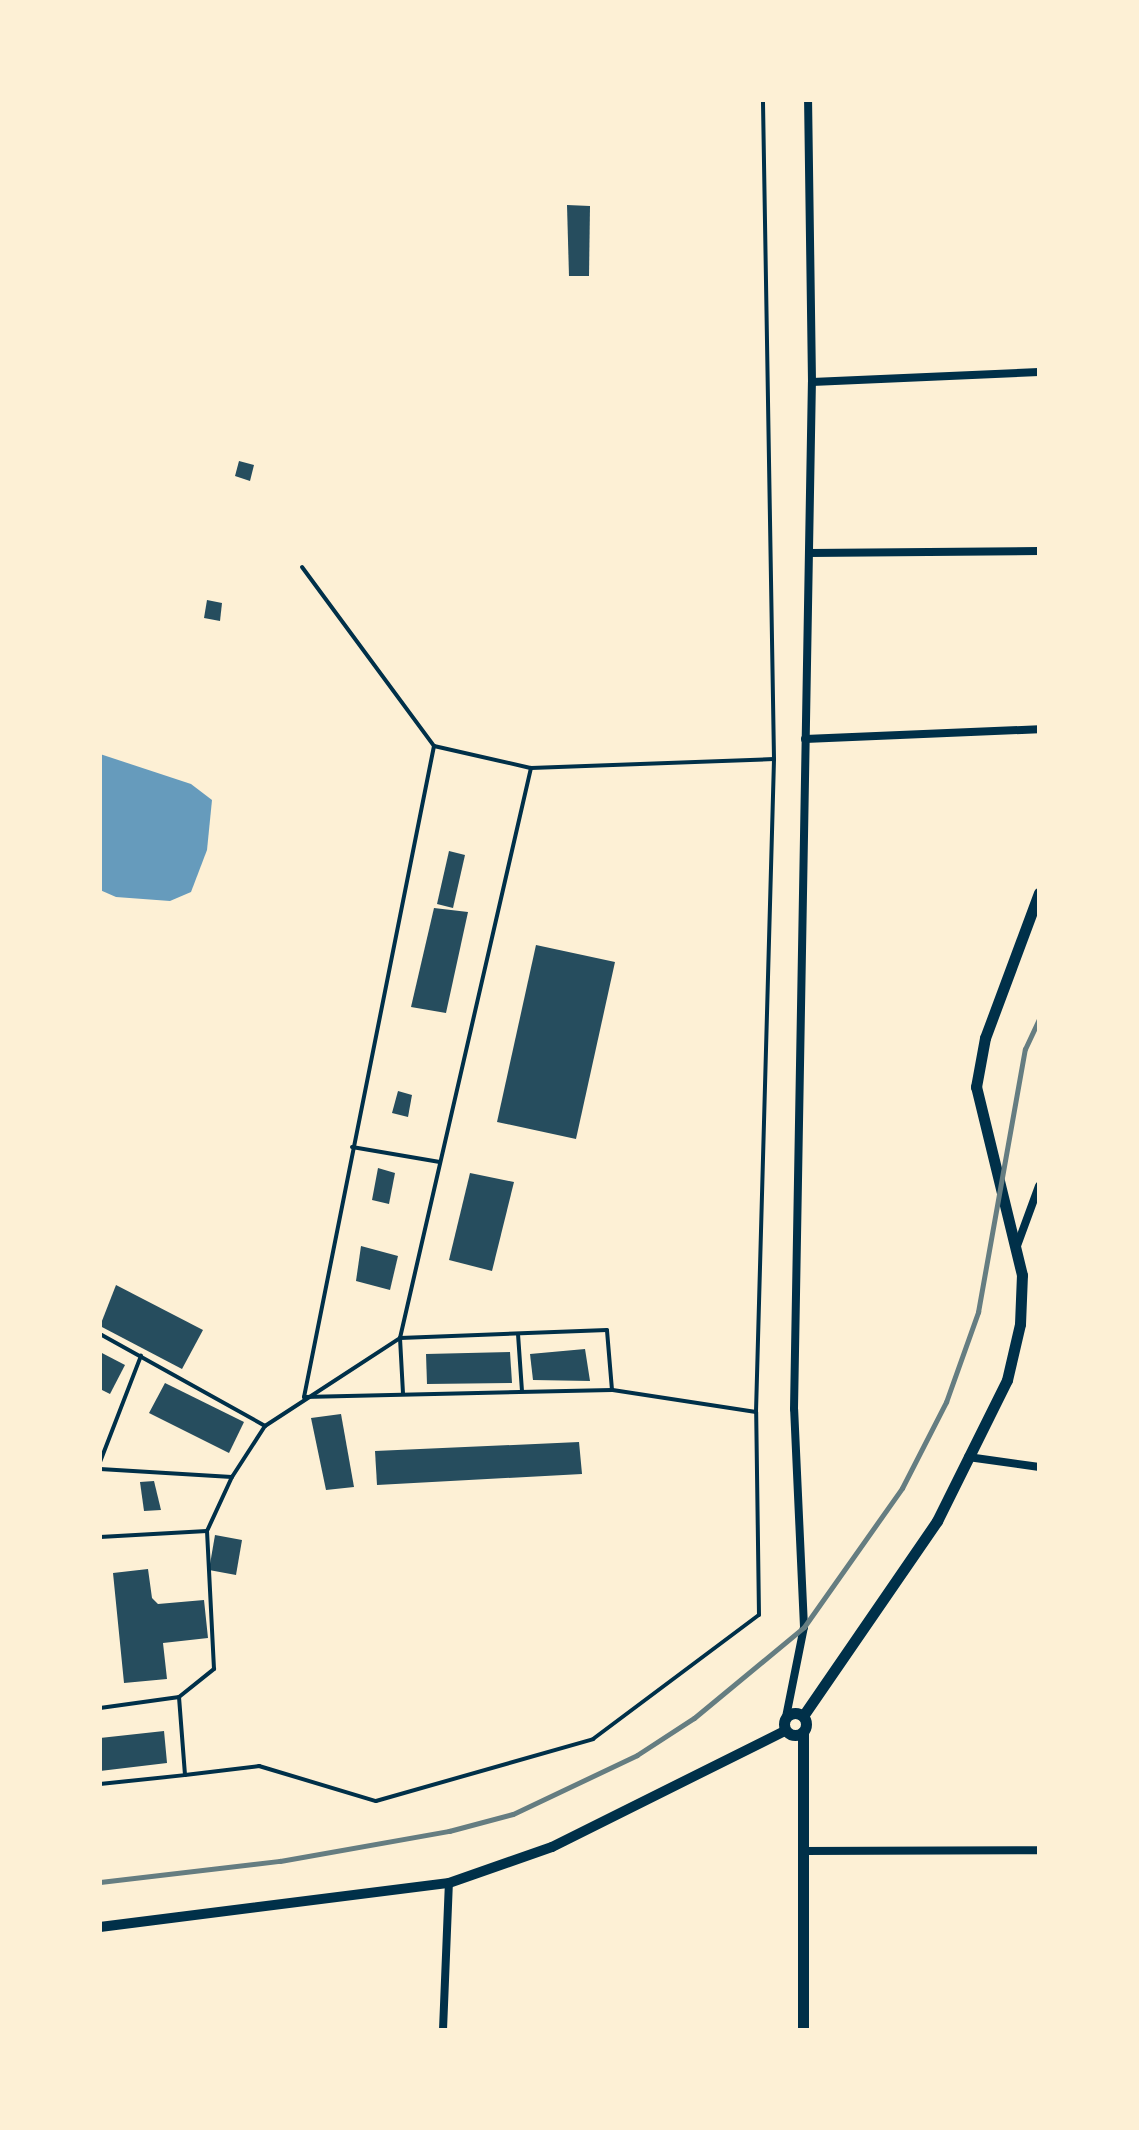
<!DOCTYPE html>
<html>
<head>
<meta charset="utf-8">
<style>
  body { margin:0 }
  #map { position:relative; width:1139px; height:2130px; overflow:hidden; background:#fdf0d5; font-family:Arial,sans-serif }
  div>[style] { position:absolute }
  .water>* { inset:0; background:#669bbc }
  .building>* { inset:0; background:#264d5e }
  .service>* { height:4px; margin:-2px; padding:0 2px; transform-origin:2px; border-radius:2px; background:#003049 }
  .minor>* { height:8px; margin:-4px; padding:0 4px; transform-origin:4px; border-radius:4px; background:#003049 }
  .tertiary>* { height:10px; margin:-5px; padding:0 5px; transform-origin:5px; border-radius:5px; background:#003049 }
  .secondary>* { height:11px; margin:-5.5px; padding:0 5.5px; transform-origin:5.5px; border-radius:5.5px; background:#003049 }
  .secondary>.ring { margin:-5.5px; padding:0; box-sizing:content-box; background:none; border:11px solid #003049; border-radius:50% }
  .rail>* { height:5px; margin:-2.5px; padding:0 2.5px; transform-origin:2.5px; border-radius:2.5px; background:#657d81 }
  span { translate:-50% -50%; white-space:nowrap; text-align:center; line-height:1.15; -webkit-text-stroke:8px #fdf0d5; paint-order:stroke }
  .frame { position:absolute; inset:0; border:102px solid #fdf0d5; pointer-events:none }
</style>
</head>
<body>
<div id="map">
  <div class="water">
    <i style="clip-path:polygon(100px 754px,191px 784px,212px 800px,207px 850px,191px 892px,170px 901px,116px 897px,100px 890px)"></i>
  </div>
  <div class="building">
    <i style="clip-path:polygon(567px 205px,590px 206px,589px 276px,569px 276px)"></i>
    <i style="clip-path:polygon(239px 461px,254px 465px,250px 481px,235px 476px)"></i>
    <i style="clip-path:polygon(207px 600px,222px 603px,220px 621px,204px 618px)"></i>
    <i style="clip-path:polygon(449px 851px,465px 855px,453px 908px,437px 904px)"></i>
    <i style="clip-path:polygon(434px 908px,468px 912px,446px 1013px,411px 1007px)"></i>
    <i style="clip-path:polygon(536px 945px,615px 962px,576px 1139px,497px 1122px)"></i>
    <i style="clip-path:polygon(398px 1091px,412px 1095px,408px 1117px,392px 1113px)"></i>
    <i style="clip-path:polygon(378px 1168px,395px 1173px,389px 1204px,372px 1200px)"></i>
    <i style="clip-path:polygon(470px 1173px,514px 1182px,492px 1271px,449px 1260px)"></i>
    <i style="clip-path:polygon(361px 1246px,398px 1256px,390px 1290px,356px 1281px)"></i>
    <i style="clip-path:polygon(116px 1285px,203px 1330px,182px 1369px,100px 1326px)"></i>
    <i style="clip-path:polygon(585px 1349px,590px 1381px,533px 1380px,530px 1354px)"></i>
    <i style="clip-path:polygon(100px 1352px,125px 1365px,110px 1394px,100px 1389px)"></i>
    <i style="clip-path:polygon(510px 1352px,512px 1383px,427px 1384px,426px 1354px)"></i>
    <i style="clip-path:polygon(165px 1383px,244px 1422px,229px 1453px,149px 1413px)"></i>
    <i style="clip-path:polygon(341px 1414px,354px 1487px,326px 1490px,311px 1418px)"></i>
    <i style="clip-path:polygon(579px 1442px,582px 1474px,377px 1485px,375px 1451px)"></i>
    <i style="clip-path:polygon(154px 1481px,161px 1510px,144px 1511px,140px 1482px)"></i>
    <i style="clip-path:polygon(215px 1535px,242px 1540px,236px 1575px,209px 1570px)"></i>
    <i style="clip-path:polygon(148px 1569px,152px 1598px,158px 1604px,204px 1600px,208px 1638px,163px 1643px,167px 1679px,124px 1683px,113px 1573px)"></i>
    <i style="clip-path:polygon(164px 1731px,167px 1763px,100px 1771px,100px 1738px)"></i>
  </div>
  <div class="service">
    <i style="left:302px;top:567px;width:222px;rotate:53.6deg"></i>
    <i style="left:434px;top:746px;width:664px;rotate:101.29deg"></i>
    <i style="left:304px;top:1397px;width:308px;rotate:-1.3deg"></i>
    <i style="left:612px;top:1390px;width:60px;rotate:-94.8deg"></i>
    <i style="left:607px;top:1330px;width:207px;rotate:177.8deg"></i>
    <i style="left:400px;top:1338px;width:56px;rotate:86.9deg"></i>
    <i style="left:434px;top:746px;width:99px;rotate:12.8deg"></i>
    <i style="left:531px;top:768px;width:243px;rotate:-2.1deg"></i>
    <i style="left:774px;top:759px;width:659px;rotate:-90.96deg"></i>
    <i style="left:352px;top:1147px;width:89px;rotate:9.7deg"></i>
    <i style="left:100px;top:1334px;width:189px;rotate:29.1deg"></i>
    <i style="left:265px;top:1426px;width:161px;rotate:-33.1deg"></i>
    <i style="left:400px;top:1338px;width:585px;rotate:-77.06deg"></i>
    <i style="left:518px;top:1334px;width:57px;rotate:86deg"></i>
    <i style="left:756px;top:1412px;width:653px;rotate:-88.42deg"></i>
    <i style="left:100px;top:1462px;width:114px;rotate:-68.9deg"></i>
    <i style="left:100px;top:1469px;width:132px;rotate:3.5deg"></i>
    <i style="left:100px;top:1537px;width:107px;rotate:-3.2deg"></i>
    <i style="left:100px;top:1708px;width:80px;rotate:-7.9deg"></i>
    <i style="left:179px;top:1697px;width:45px;rotate:-38.7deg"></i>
    <i style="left:214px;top:1669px;width:138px;rotate:-92.9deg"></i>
    <i style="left:207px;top:1531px;width:60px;rotate:-65.2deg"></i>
    <i style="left:232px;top:1477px;width:61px;rotate:-57.1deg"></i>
    <i style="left:185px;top:1775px;width:75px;rotate:-6.9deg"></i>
    <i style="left:259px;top:1766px;width:122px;rotate:16.7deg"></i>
    <i style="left:376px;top:1801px;width:226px;rotate:-15.9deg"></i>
    <i style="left:593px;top:1739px;width:207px;rotate:-36.8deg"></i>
    <i style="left:759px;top:1615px;width:203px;rotate:-90.8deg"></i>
    <i style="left:756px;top:1412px;width:145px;rotate:-171.3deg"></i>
    <i style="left:100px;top:1784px;width:85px;rotate:-6deg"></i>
    <i style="left:185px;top:1775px;width:78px;rotate:-94.4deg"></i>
  </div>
  <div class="minor">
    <i style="left:812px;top:382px;width:227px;rotate:-2.5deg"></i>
    <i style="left:809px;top:553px;width:230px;rotate:-0.5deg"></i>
    <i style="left:805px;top:739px;width:234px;rotate:-2.4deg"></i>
    <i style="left:1017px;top:1246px;width:64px;rotate:-69.9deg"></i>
    <i style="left:968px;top:1457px;width:72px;rotate:8deg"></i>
    <i style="left:786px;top:1717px;width:92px;rotate:-78.7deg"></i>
    <i style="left:804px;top:1627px;width:218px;rotate:-92.6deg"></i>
    <i style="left:794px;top:1409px;width:1027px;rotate:-89deg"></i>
    <i style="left:812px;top:382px;width:282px;rotate:-90.8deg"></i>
    <i style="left:803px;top:1851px;width:236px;rotate:-0.2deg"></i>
    <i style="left:443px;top:2030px;width:147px;rotate:-87.7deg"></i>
  </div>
  <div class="tertiary">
    <i style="left:100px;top:1927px;width:352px;rotate:-7.2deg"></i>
    <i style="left:449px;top:1883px;width:109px;rotate:-19.3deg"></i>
    <i style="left:552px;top:1847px;width:260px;rotate:-26.5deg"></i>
  </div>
  <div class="secondary">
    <i class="ring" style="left:784px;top:1713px;width:11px;height:11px"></i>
    <i style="left:803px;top:1716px;width:237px;rotate:-55.5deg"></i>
    <i style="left:937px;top:1521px;width:157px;rotate:-63.6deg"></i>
    <i style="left:1007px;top:1380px;width:57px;rotate:-76.9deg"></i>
    <i style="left:1020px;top:1324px;width:49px;rotate:-87.7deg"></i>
    <i style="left:1022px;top:1275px;width:194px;rotate:-103.7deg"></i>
    <i style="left:976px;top:1087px;width:50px;rotate:-79.6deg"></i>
    <i style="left:985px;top:1038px;width:155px;rotate:-69.6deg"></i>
    <i style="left:803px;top:1732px;width:298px;rotate:90deg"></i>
  </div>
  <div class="rail">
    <i style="left:100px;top:1882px;width:181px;rotate:-6.7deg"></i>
    <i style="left:280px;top:1861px;width:172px;rotate:-10.1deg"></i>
    <i style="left:449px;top:1831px;width:66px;rotate:-14.9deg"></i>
    <i style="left:513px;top:1814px;width:137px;rotate:-25.4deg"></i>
    <i style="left:637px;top:1755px;width:68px;rotate:-33deg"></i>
    <i style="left:694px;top:1718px;width:143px;rotate:-39.6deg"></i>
    <i style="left:804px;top:1627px;width:170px;rotate:-54.8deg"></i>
    <i style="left:902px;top:1488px;width:97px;rotate:-62.9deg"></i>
    <i style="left:946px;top:1402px;width:96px;rotate:-70.4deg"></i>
    <i style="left:978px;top:1312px;width:267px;rotate:-79.9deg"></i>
    <i style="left:1025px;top:1049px;width:33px;rotate:-65deg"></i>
  </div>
  <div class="frame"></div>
</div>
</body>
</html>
